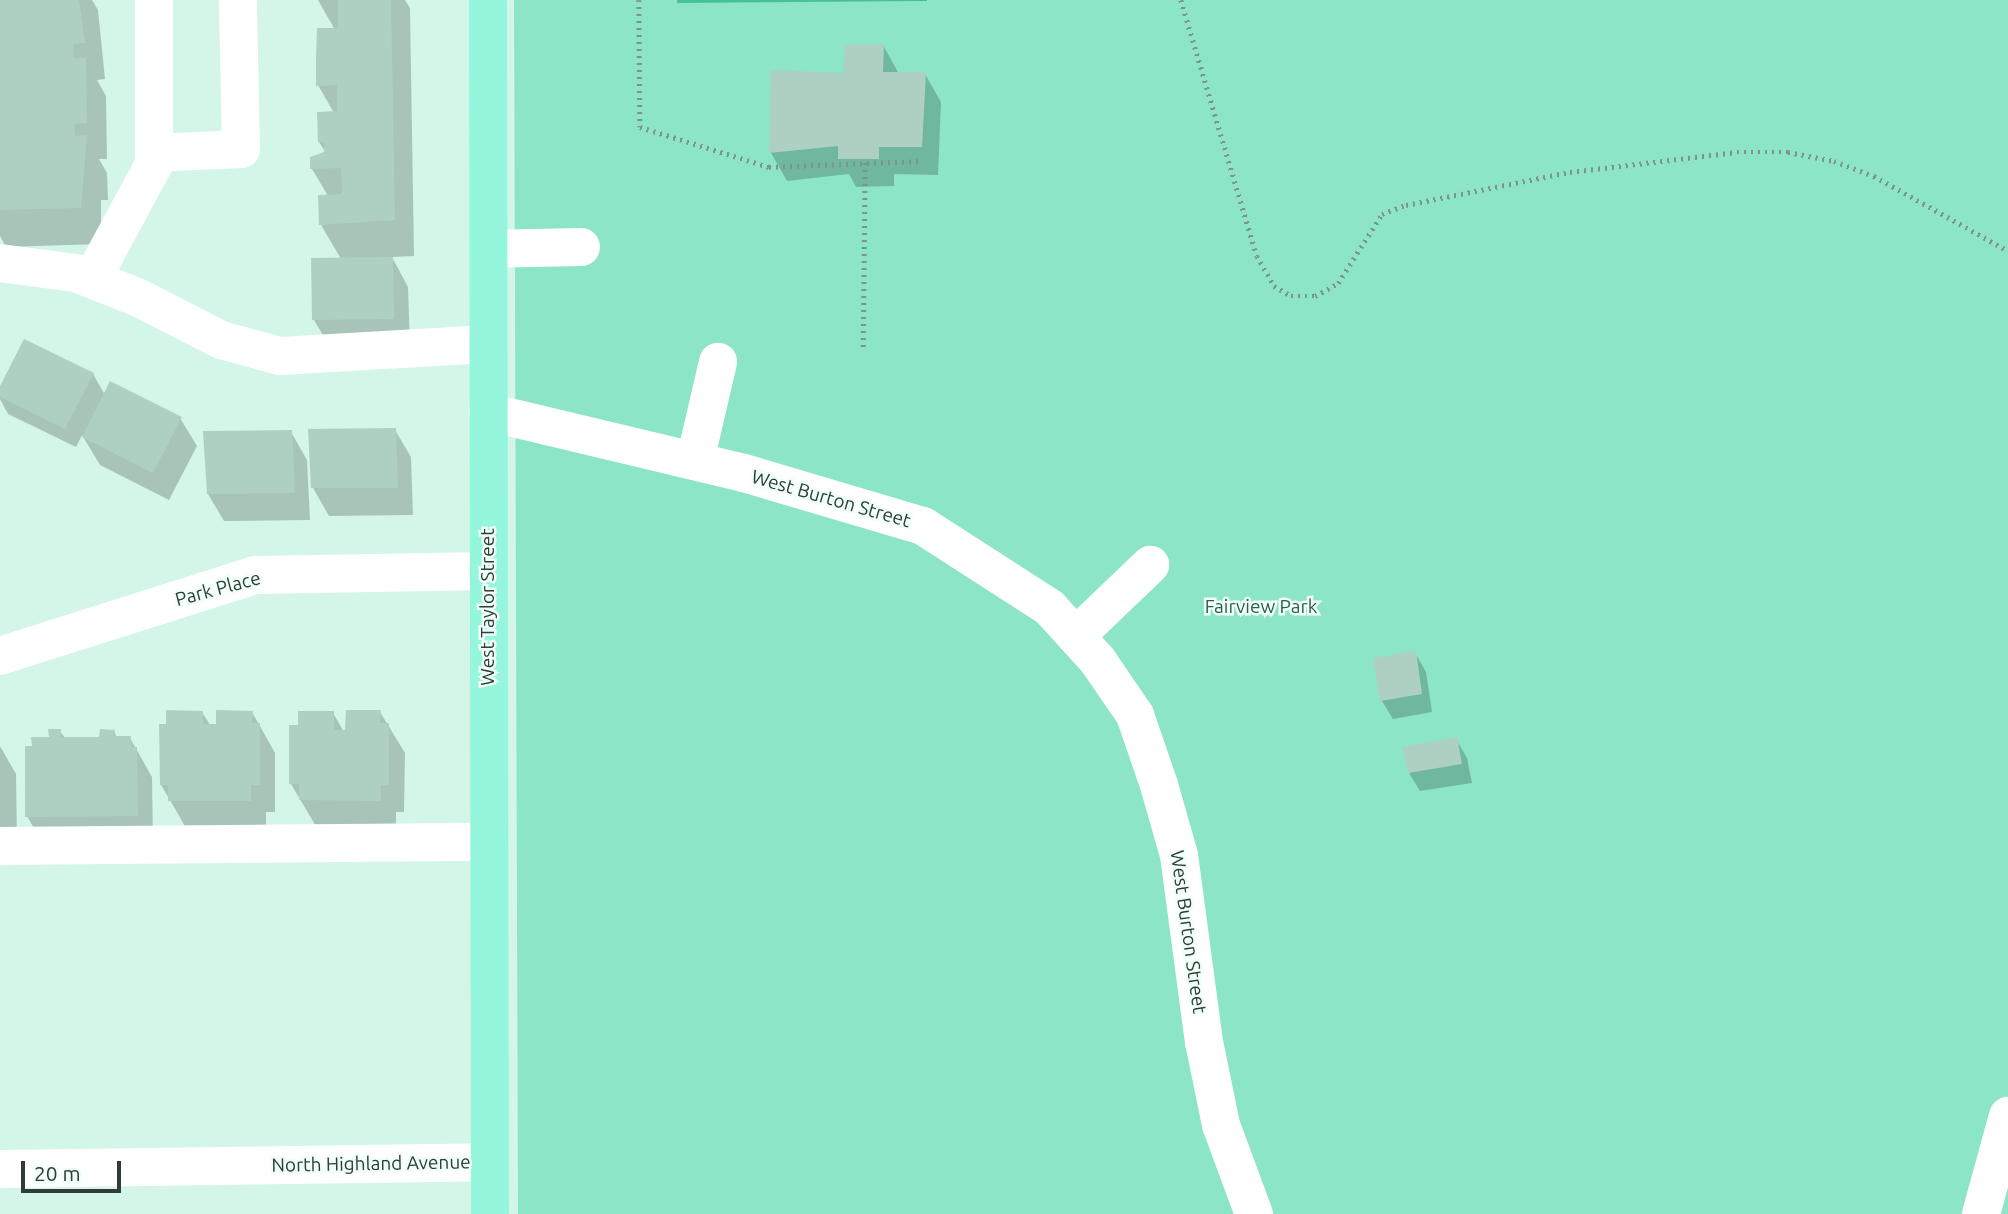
<!DOCTYPE html>
<html>
<head>
<meta charset="utf-8">
<style>
  body { margin:0 }
  #map { position:relative; width:2008px; height:1214px; overflow:hidden; background:#d3f6e8; font-family:Ubuntu,sans-serif }
  div>[style] { position:absolute }
  .green>* { inset:0; background:#8de5c7 }
  .water>* { inset:0; background:#44c09d }
  .shadow>* { inset:0; background:#0003 }
  .building>* { inset:0; background:#add0c3 }
  .path>* { height:4.5px; margin-top:-2.25px; transform-origin:0; background:repeating-linear-gradient(90deg,#7d948b 0 2px,transparent 0 7px) }
  .minor>* { height:38px; margin:-19px; padding:0 19px; transform-origin:19px; border-radius:19px; background:#fff }
  .major>* { height:38px; margin:-19px; padding:0 19px; transform-origin:19px; border-radius:19px; background:#94f7dc }
  span { translate:-50% -50%; white-space:nowrap; text-align:center; line-height:1.15; -webkit-text-stroke:5px #f0fef8; paint-order:stroke }
  .street-label { font-size:19px; color:#2f3c37 }
  .park-label { font-size:19px; color:#2c5e4e }
  .scale { position:absolute; left:21px; top:1161px; width:100px; height:32px; box-sizing:border-box; border:4px solid #2f3c37; border-top:0; padding-left:9px; font-size:21px; line-height:24px; white-space:nowrap; color:#2f3c37; -webkit-text-stroke:5px #f0fef8; paint-order:stroke }
</style>
</head>
<body>
<div id="map">
  <div class="green">
    <i style="clip-path:polygon(514px 0,2008px 0,2008px 1214px,518px 1214px)"></i>
  </div>
  <div class="water">
    <i style="clip-path:polygon(677px 0,927px 0,927px 1px,677px 3px)"></i>
  </div>
  <div class="shadow">
    <i style="clip-path:polygon(0 0,92px 0,98px 10px,105px 79px,97px 80px,106px 96px,107px 159px,99px 159px,107px 173px,108px 200px,101px 200px,101px 244px,6px 247px,0 236px)"></i>
    <i style="clip-path:polygon(318px 0,405px 0,410px 8px,414px 256px,392px 257px,408px 287px,410px 347px,330px 347px,314px 320px,341px 259px,321px 225px,328px 196px,312px 169px,326px 153px,319px 142px,334px 113px,318px 85px,335px 30px)"></i>
    <i style="clip-path:polygon(883px 45px,899px 74px,925px 74px,941px 102px,938px 175px,894px 174px,894px 186px,856px 187px,849px 174px,787px 181px,771px 153px,773px 72px,844px 75px)"></i>
    <i style="clip-path:polygon(93px 374px,105px 395px,180px 418px,197px 446px,169px 500px,100px 465px,82px 435px,76px 447px,8px 414px,0 399px,0 390px)"></i>
    <i style="clip-path:polygon(395px 430px,411px 457px,413px 515px,329px 516px,313px 488px)"></i>
    <i style="clip-path:polygon(291px 432px,307px 460px,310px 520px,224px 521px,208px 494px)"></i>
    <i style="clip-path:polygon(1415px 653px,1426px 672px,1432px 712px,1393px 719px,1382px 701px,1375px 659px)"></i>
    <i style="clip-path:polygon(202px 712px,210px 725px,217px 726px,252px 712px,275px 753px,275px 812px,266px 812px,266px 828px,186px 828px,170px 800px,161px 785px,161px 726px)"></i>
    <i style="clip-path:polygon(380px 712px,405px 753px,404px 812px,396px 812px,396px 828px,317px 828px,291px 784px,300px 727px,333px 713px,344px 732px)"></i>
    <i style="clip-path:polygon(60px 731px,65px 738px,101px 739px,114px 731px,117px 738px,130px 738px,152px 777px,153px 844px,43px 844px,27px 816px,33px 748px)"></i>
    <i style="clip-path:polygon(1456px 739px,1467px 758px,1472px 783px,1420px 791px,1409px 773px)"></i>
    <i style="clip-path:polygon(0 746px,16px 774px,17px 843px,0 843px)"></i>
  </div>
  <div class="building">
    <i style="clip-path:polygon(0 0,79px 0,85px 43px,74px 44px,73px 58px,86px 58px,87px 123px,74px 124px,75px 136px,87px 135px,81px 208px,0 210px)"></i>
    <i style="clip-path:polygon(338px 0,391px 0,395px 220px,319px 225px,318px 195px,342px 194px,341px 168px,310px 169px,310px 157px,324px 152px,324px 142px,318px 142px,317px 112px,337px 111px,337px 85px,316px 86px,316px 59px,317px 28px,338px 28px)"></i>
    <i style="clip-path:polygon(884px 44px,883px 72px,926px 72px,922px 147px,879px 147px,879px 159px,838px 159px,838px 146px,769px 153px,771px 70px,843px 73px,845px 45px)"></i>
    <i style="clip-path:polygon(393px 257px,394px 319px,312px 320px,311px 258px)"></i>
    <i style="clip-path:polygon(24px 339px,94px 373px,65px 429px,0 397px,0 386px)"></i>
    <i style="clip-path:polygon(110px 381px,182px 417px,153px 473px,82px 437px)"></i>
    <i style="clip-path:polygon(396px 428px,398px 488px,311px 488px,308px 429px)"></i>
    <i style="clip-path:polygon(292px 430px,295px 493px,207px 494px,203px 431px)"></i>
    <i style="clip-path:polygon(1416px 651px,1422px 694px,1380px 701px,1373px 658px)"></i>
    <i style="clip-path:polygon(166px 710px,203px 711px,203px 724px,216px 724px,216px 710px,253px 711px,252px 723px,260px 723px,260px 785px,251px 785px,251px 801px,168px 801px,168px 785px,160px 785px,159px 724px,166px 724px)"></i>
    <i style="clip-path:polygon(346px 710px,381px 710px,380px 723px,389px 723px,389px 785px,381px 785px,381px 801px,299px 800px,299px 784px,289px 784px,289px 725px,298px 725px,298px 711px,334px 711px,334px 730px,345px 730px)"></i>
    <i style="clip-path:polygon(48px 729px,61px 729px,61px 737px,99px 737px,100px 729px,115px 730px,114px 736px,131px 736px,131px 747px,137px 747px,138px 816px,25px 817px,25px 746px,32px 746px,31px 737px,49px 737px)"></i>
    <i style="clip-path:polygon(1457px 737px,1462px 764px,1408px 773px,1402px 747px)"></i>
  </div>
  <div class="path">
    <i style="left:639px;top:0;width:127px;rotate:89.5deg"></i>
    <i style="left:640px;top:127px;width:135px;rotate:17.2deg"></i>
    <i style="left:769px;top:167px;width:152px;rotate:-2.3deg"></i>
    <i style="left:1181px;top:0;width:267px;rotate:73.5deg"></i>
    <i style="left:1257px;top:256px;width:34px;rotate:60deg"></i>
    <i style="left:1274px;top:286px;width:20px;rotate:30deg"></i>
    <i style="left:1291px;top:296px;width:24px"></i>
    <i style="left:1315px;top:296px;width:26px;rotate:-29deg"></i>
    <i style="left:1338px;top:283px;width:82px;rotate:-57.5deg"></i>
    <i style="left:1382px;top:214px;width:26px;rotate:-21deg"></i>
    <i style="left:1406px;top:205px;width:167px;rotate:-11.4deg"></i>
    <i style="left:1570px;top:172px;width:168px;rotate:-6.8deg"></i>
    <i style="left:1737px;top:152px;width:51px"></i>
    <i style="left:1788px;top:152px;width:47px;rotate:11.1deg"></i>
    <i style="left:1834px;top:161px;width:43px;rotate:20.6deg"></i>
    <i style="left:1874px;top:176px;width:154px;rotate:29.2deg"></i>
    <i style="left:863px;top:347px;width:188px;rotate:-89.4deg"></i>
  </div>
  <div class="minor">
    <i style="left:154px;top:153px;width:87px;rotate:-2.6deg"></i>
    <i style="left:241px;top:149px;width:149px;rotate:-91.2deg"></i>
    <i style="left:489px;top:249px;width:92px;rotate:-1.2deg"></i>
    <i style="left:0;top:263px;width:77px;rotate:7.5deg"></i>
    <i style="left:76px;top:273px;width:68px;rotate:21.6deg"></i>
    <i style="left:139px;top:298px;width:92px;rotate:27.1deg"></i>
    <i style="left:221px;top:340px;width:61px;rotate:15.2deg"></i>
    <i style="left:280px;top:356px;width:208px;rotate:-3.3deg"></i>
    <i style="left:92px;top:279px;width:131px;rotate:-61.7deg"></i>
    <i style="left:154px;top:164px;width:164px;rotate:-90deg"></i>
    <i style="left:488px;top:412px;width:263px;rotate:13.4deg"></i>
    <i style="left:744px;top:473px;width:187px;rotate:16.5deg"></i>
    <i style="left:923px;top:526px;width:151px;rotate:32.8deg"></i>
    <i style="left:1050px;top:608px;width:72px;rotate:47.8deg"></i>
    <i style="left:1098px;top:661px;width:65px;rotate:55.6deg"></i>
    <i style="left:1135px;top:715px;width:74px;rotate:71.1deg"></i>
    <i style="left:1159px;top:785px;width:73px;rotate:74.1deg"></i>
    <i style="left:1179px;top:855px;width:189px;rotate:82.4deg"></i>
    <i style="left:1204px;top:1042px;width:85px;rotate:78.4deg"></i>
    <i style="left:1221px;top:1125px;width:95px;rotate:69.7deg"></i>
    <i style="left:695px;top:461px;width:102px;rotate:-76.9deg"></i>
    <i style="left:1076px;top:636px;width:103px;rotate:-43.8deg"></i>
    <i style="left:0;top:656px;width:269px;rotate:-17.6deg"></i>
    <i style="left:256px;top:575px;width:231px;rotate:-1deg"></i>
    <i style="left:0;top:846px;width:489px;rotate:-0.5deg"></i>
    <i style="left:0;top:1169px;width:489px;rotate:-0.8deg"></i>
    <i style="left:1981px;top:1214px;width:102px;rotate:-74.6deg"></i>
  </div>
  <div class="major">
    <i style="left:488px;top:0;width:1214px;rotate:89.91deg"></i>
  </div>
  <div class="street-label">
    <span style="left:831px;top:499px;rotate:16deg">West Burton Street</span>
    <span style="left:218px;top:589px;rotate:-15deg">Park Place</span>
    <span style="left:488px;top:607px;rotate:-90deg">West Taylor Street</span>
    <span style="left:1188px;top:932px;rotate:82deg">West Burton Street</span>
    <span style="left:371px;top:1164px;rotate:-1deg">North Highland Avenue</span>
  </div>
  <div class="park-label">
    <span style="left:1261px;top:607px">Fairview Park</span>
  </div>
  <div class="scale">20 m</div>
</div>
</body>
</html>
